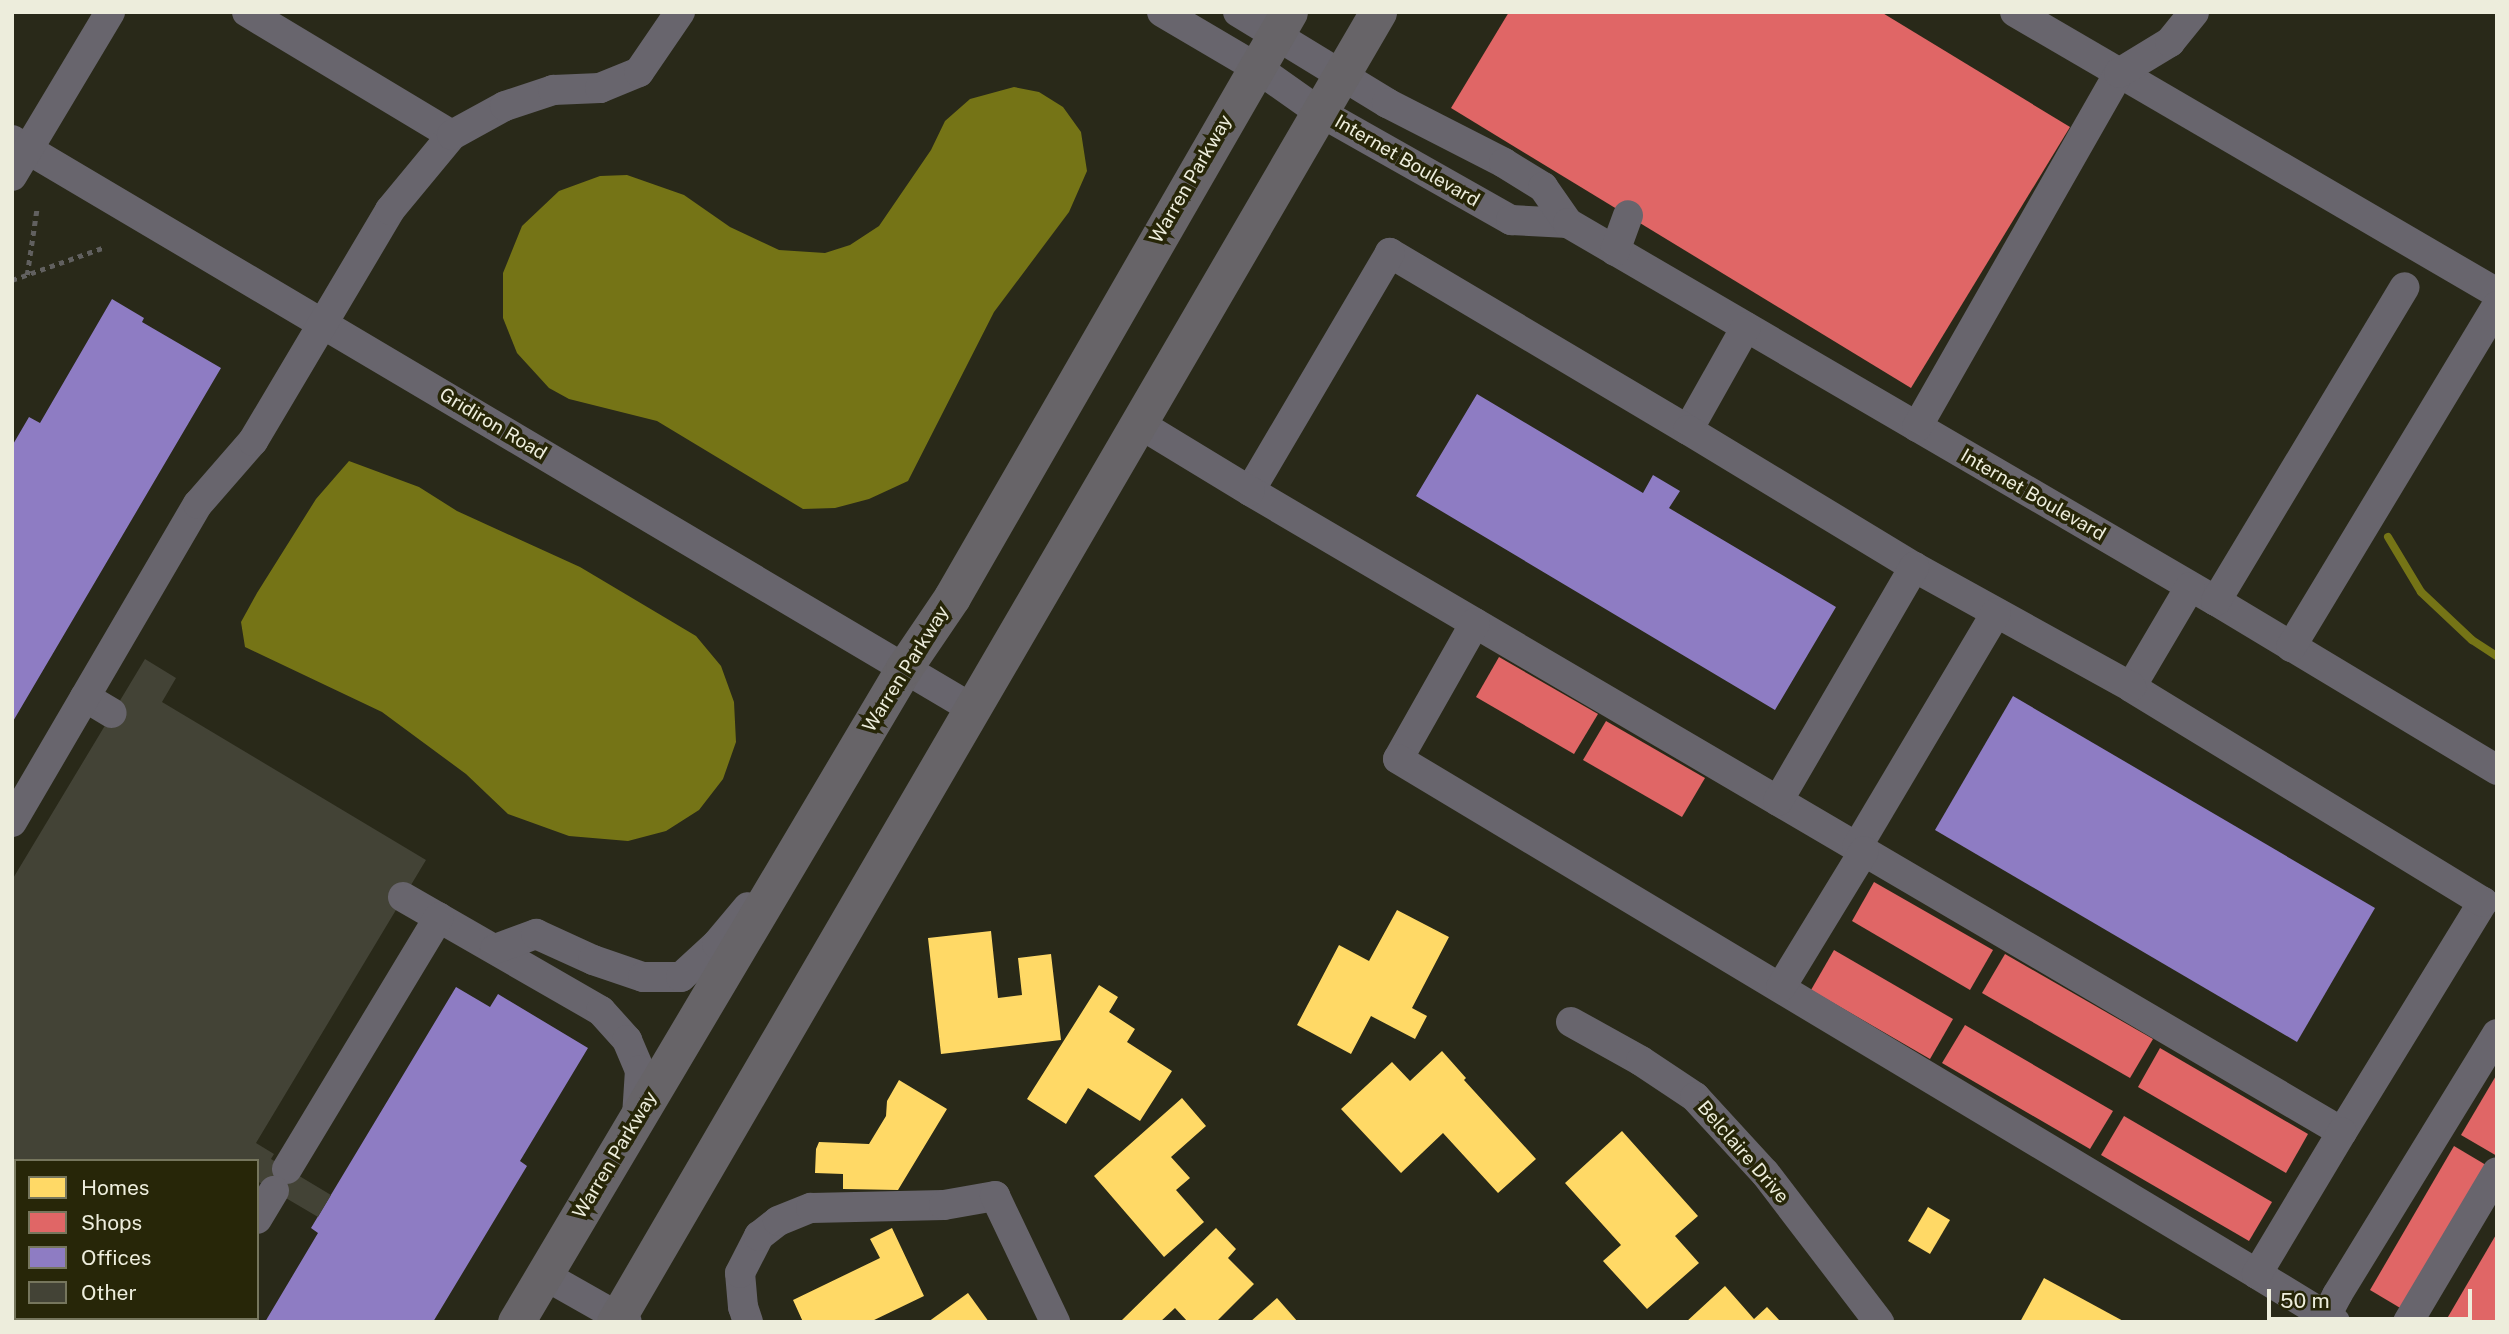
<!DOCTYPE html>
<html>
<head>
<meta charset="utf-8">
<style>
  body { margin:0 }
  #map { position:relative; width:2509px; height:1334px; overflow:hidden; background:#292919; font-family:"Public Sans",sans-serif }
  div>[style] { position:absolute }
  .water>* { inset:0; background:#757416 }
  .homes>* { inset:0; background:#ffd966 }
  .shops>* { inset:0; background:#e06666 }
  .offices>* { inset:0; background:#8e7cc3 }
  .stream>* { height:8px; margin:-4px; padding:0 4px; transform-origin:4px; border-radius:4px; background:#757416 }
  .building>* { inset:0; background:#434336 }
  .path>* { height:4.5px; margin-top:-2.25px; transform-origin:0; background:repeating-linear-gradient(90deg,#61605f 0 5px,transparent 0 10px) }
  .minor>* { height:30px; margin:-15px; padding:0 15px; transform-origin:15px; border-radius:15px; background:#68656d }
  .major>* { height:37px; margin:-18.5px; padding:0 18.5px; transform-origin:18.5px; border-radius:18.5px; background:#676468 }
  span { translate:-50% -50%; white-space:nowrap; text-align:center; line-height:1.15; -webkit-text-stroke:7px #272608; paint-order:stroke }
  .street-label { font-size:19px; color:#ededdc }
  .frame { position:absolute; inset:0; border:14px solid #ededdc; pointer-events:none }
  .legend { position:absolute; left:14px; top:1159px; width:245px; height:161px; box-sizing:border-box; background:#272608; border:2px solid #76765d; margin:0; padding:9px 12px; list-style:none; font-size:21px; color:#ededdc }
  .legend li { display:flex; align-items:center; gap:14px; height:35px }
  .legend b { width:35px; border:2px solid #76765d }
  .scale { position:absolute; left:2267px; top:1289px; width:205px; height:32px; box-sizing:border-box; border:4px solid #ededdc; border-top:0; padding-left:9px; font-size:21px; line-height:24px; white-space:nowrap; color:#ededdc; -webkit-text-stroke:5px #272608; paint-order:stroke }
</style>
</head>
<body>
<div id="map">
  <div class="water">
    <i style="clip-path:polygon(1014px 87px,1039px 92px,1063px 107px,1081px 132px,1087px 171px,1069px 212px,994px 312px,908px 481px,869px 499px,835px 508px,803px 509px,657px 421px,569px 399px,549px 388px,517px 353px,503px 318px,503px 273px,522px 226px,559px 191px,600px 176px,627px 175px,684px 195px,730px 227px,779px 250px,825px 253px,850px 245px,879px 226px,931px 150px,945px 121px,970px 99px)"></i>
    <i style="clip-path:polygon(349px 461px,419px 487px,457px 511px,580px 567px,696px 636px,721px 666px,734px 702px,736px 742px,723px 779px,699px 810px,666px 831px,628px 841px,569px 836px,508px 814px,466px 774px,382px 712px,245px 647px,241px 622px,257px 593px,316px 499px)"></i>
  </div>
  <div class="homes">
    <i style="clip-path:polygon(1397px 910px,1449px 937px,1412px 1008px,1427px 1016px,1415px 1039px,1371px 1016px,1351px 1054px,1297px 1025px,1339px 945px,1369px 961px)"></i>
    <i style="clip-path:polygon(991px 931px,998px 998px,1022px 995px,1018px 958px,1051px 954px,1061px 1040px,941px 1054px,928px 938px)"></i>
    <i style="clip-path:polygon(1099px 985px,1118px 997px,1109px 1012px,1135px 1029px,1127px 1042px,1172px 1071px,1140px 1121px,1088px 1088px,1066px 1124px,1027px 1099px)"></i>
    <i style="clip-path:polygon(1442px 1051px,1466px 1078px,1464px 1080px,1536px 1159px,1498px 1193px,1443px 1133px,1401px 1173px,1341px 1109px,1392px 1062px,1410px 1081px)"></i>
    <i style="clip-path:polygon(899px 1080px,947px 1109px,898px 1190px,843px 1189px,843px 1174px,815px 1173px,816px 1149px,819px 1142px,869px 1144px,886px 1116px,887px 1101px)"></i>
    <i style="clip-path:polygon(1182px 1098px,1206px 1126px,1171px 1157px,1190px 1178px,1176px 1190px,1204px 1222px,1164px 1257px,1094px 1176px)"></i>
    <i style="clip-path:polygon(1622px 1131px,1698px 1216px,1675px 1236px,1699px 1263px,1647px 1309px,1603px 1261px,1621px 1245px,1565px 1183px)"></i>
    <i style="clip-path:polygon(1928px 1207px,1950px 1220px,1930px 1254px,1908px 1241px)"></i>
    <i style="clip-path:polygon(892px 1228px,924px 1296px,870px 1322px,803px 1322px,793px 1300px,880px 1258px,870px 1239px)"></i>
    <i style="clip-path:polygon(1216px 1228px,1236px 1249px,1228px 1258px,1254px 1284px,1216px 1322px,1188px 1322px,1175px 1308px,1160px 1322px,1124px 1322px,1122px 1320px)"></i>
    <i style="clip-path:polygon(2044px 1278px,2125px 1322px,2020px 1322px)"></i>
    <i style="clip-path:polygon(1725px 1286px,1754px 1319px,1767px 1307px,1781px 1322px,1686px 1322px)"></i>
    <i style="clip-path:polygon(968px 1293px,989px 1322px,928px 1322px)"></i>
    <i style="clip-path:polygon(1277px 1298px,1298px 1322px,1250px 1322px)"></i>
  </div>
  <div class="shops">
    <i style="clip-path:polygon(1509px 12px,1881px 12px,2070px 127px,1911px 388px,1451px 108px)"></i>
    <i style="clip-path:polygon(1499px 657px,1598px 714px,1574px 754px,1476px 697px)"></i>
    <i style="clip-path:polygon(1606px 721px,1705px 778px,1682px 817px,1583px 760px)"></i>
    <i style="clip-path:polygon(1874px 882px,1993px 950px,1970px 990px,1852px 921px)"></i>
    <i style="clip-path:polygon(1834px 950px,1953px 1019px,1930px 1059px,1811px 990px)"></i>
    <i style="clip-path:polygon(2005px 954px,2153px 1039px,2130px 1078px,1982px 993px)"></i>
    <i style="clip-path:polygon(1965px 1025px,2113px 1111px,2090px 1149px,1942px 1063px)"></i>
    <i style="clip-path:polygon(2160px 1048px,2308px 1134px,2286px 1173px,2138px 1087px)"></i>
    <i style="clip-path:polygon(2497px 1074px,2497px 1156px,2461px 1135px)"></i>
    <i style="clip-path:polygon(2124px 1116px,2272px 1202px,2249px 1241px,2101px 1155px)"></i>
    <i style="clip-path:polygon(2454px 1146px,2491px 1168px,2407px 1312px,2370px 1290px)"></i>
    <i style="clip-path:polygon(2497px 1233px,2497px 1317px,2494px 1322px,2445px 1322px)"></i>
  </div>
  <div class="offices">
    <i style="clip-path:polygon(112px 299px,144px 318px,142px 322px,221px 368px,12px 723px,12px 446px,29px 417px,40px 423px)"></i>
    <i style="clip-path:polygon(1477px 394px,1643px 493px,1653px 475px,1680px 491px,1669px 508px,1836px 607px,1775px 710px,1416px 496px)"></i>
    <i style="clip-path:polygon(2013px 696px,2375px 908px,2297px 1042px,1935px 830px)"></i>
    <i style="clip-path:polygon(456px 987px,490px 1007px,498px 994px,588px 1048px,520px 1161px,527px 1166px,433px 1322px,265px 1322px,318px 1233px,311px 1228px)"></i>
  </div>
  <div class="stream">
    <i style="left:2388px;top:537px;width:64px;rotate:59deg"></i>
    <i style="left:2421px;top:592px;width:70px;rotate:43.3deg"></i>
    <i style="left:2472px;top:640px;width:30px;rotate:33deg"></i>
  </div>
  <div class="building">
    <i style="clip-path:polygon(145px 659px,176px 678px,162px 702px,426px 860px,256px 1143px,274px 1154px,271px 1159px,331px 1195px,318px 1217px,257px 1181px,257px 1161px,16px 1161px,16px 1318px,151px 1318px,149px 1322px,12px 1322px,12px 880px)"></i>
  </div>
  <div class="path">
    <i style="left:27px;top:275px;width:69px;rotate:-81.6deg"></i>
    <i style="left:12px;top:280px;width:99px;rotate:-19.5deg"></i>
  </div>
  <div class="minor">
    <i style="left:247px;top:12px;width:239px;rotate:31deg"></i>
    <i style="left:1162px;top:12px;width:110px;rotate:30.5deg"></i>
    <i style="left:1257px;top:68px;width:75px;rotate:35.2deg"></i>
    <i style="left:1318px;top:111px;width:222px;rotate:29.5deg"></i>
    <i style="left:1511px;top:220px;width:57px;rotate:3deg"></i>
    <i style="left:1238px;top:12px;width:175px;rotate:31.4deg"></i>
    <i style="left:1387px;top:103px;width:131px;rotate:27.1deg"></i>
    <i style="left:1504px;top:163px;width:46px;rotate:31.6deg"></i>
    <i style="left:1543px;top:187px;width:44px;rotate:55.2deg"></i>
    <i style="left:1568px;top:223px;width:750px;rotate:30.26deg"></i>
    <i style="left:2216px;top:601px;width:328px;rotate:31deg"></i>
    <i style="left:2015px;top:12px;width:558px;rotate:30.24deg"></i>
    <i style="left:12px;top:140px;width:1117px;rotate:30.63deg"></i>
    <i style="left:12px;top:176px;width:191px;rotate:-59.1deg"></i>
    <i style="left:1615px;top:251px;width:38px;rotate:-70deg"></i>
    <i style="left:1746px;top:327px;width:118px;rotate:119.4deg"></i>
    <i style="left:1688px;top:430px;width:347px;rotate:-149.3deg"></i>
    <i style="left:1390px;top:253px;width:276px;rotate:120.5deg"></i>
    <i style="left:1250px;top:491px;width:1266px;rotate:30.41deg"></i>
    <i style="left:2342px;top:1132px;width:270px;rotate:-58.5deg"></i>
    <i style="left:2483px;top:902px;width:412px;rotate:-148.6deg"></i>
    <i style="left:2131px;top:687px;width:116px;rotate:-59.5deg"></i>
    <i style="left:1138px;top:423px;width:131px;rotate:31.3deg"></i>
    <i style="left:1917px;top:427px;width:408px;rotate:-60.3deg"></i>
    <i style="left:2119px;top:73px;width:60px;rotate:-31.3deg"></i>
    <i style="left:2170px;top:42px;width:38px;rotate:-51deg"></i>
    <i style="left:1688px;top:430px;width:264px;rotate:31.2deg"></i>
    <i style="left:1914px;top:567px;width:248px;rotate:28.9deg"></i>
    <i style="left:2216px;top:601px;width:366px;rotate:-59deg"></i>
    <i style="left:1475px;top:623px;width:156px;rotate:119.5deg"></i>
    <i style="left:1398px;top:759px;width:1002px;rotate:30.94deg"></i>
    <i style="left:2291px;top:647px;width:398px;rotate:-58.9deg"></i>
    <i style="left:85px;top:697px;width:31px;rotate:31deg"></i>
    <i style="left:1778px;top:801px;width:271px;rotate:-59.8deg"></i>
    <i style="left:12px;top:822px;width:368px;rotate:-59.7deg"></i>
    <i style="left:198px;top:504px;width:84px;rotate:-48.9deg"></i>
    <i style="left:253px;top:441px;width:269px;rotate:-59.3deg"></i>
    <i style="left:390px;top:210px;width:97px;rotate:-50.4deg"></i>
    <i style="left:452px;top:135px;width:60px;rotate:-28.7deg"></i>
    <i style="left:505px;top:106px;width:51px;rotate:-18.4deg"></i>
    <i style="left:553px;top:90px;width:47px;rotate:-2.4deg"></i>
    <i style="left:600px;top:88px;width:42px;rotate:-22.3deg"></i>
    <i style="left:639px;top:72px;width:73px;rotate:-55.7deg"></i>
    <i style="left:1857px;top:847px;width:272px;rotate:-59.3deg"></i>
    <i style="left:403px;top:897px;width:228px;rotate:29.9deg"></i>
    <i style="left:601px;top:1011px;width:39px;rotate:48deg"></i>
    <i style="left:627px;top:1040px;width:33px;rotate:67deg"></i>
    <i style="left:640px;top:1070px;width:47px;rotate:93.7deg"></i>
    <i style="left:495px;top:949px;width:44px;rotate:-20.1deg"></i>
    <i style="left:536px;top:934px;width:63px;rotate:24.5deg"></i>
    <i style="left:593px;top:960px;width:53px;rotate:18.8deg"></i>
    <i style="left:643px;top:977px;width:38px"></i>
    <i style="left:681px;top:977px;width:49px;rotate:-42.5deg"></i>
    <i style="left:717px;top:944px;width:48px;rotate:-50deg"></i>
    <i style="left:1781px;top:987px;width:159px;rotate:-58.6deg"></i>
    <i style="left:1571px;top:1022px;width:80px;rotate:29.1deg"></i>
    <i style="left:1641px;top:1061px;width:65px;rotate:33.7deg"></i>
    <i style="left:1695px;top:1097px;width:103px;rotate:47.4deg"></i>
    <i style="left:1765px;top:1173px;width:188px;rotate:52.6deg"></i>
    <i style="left:287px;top:1169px;width:294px;rotate:-58.9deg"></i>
    <i style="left:257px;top:1219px;width:33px;rotate:-59deg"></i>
    <i style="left:544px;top:1275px;width:95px;rotate:29.5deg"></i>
    <i style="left:2326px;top:1316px;width:81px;rotate:-148.7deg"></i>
    <i style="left:2257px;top:1274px;width:165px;rotate:-59.1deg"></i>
    <i style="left:196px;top:1322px;width:4px;rotate:-63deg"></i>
    <i style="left:748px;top:1322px;width:16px;rotate:-108deg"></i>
    <i style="left:743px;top:1307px;width:34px;rotate:-95deg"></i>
    <i style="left:740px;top:1273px;width:42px;rotate:-62.8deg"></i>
    <i style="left:759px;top:1236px;width:24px;rotate:-38deg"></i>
    <i style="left:778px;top:1221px;width:35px;rotate:-22deg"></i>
    <i style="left:811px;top:1208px;width:133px;rotate:-1.3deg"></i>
    <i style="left:944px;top:1205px;width:52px;rotate:-10deg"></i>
    <i style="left:995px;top:1196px;width:140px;rotate:64.5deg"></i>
    <i style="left:2335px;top:1322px;width:11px;rotate:-146deg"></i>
    <i style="left:2326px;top:1316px;width:24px;rotate:-62deg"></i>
    <i style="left:2337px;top:1295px;width:306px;rotate:-58.5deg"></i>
    <i style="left:2408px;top:1322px;width:174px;rotate:-59.3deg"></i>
  </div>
  <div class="major">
    <i style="left:516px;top:1322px;width:760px;rotate:-59.32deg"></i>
    <i style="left:904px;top:668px;width:86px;rotate:-55.9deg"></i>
    <i style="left:952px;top:597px;width:675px;rotate:-60.06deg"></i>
    <i style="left:615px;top:1322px;width:1516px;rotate:-59.78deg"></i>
  </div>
  <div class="street-label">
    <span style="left:1407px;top:161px;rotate:30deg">Internet Boulevard</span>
    <span style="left:1191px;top:179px;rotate:-60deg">Warren Parkway</span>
    <span style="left:493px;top:424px;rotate:31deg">Gridiron Road</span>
    <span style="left:2033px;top:495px;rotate:30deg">Internet Boulevard</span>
    <span style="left:906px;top:669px;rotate:-58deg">Warren Parkway</span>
    <span style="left:1743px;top:1152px;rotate:49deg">Belclaire Drive</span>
    <span style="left:615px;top:1155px;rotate:-59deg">Warren Parkway</span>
  </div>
  <div class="frame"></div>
  <ul class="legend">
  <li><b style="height:19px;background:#ffd966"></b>Homes</li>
  <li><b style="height:19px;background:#e06666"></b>Shops</li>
  <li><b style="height:19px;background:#8e7cc3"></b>Offices</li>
  <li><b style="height:19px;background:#434336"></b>Other</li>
  </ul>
  <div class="scale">50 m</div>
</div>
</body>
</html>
